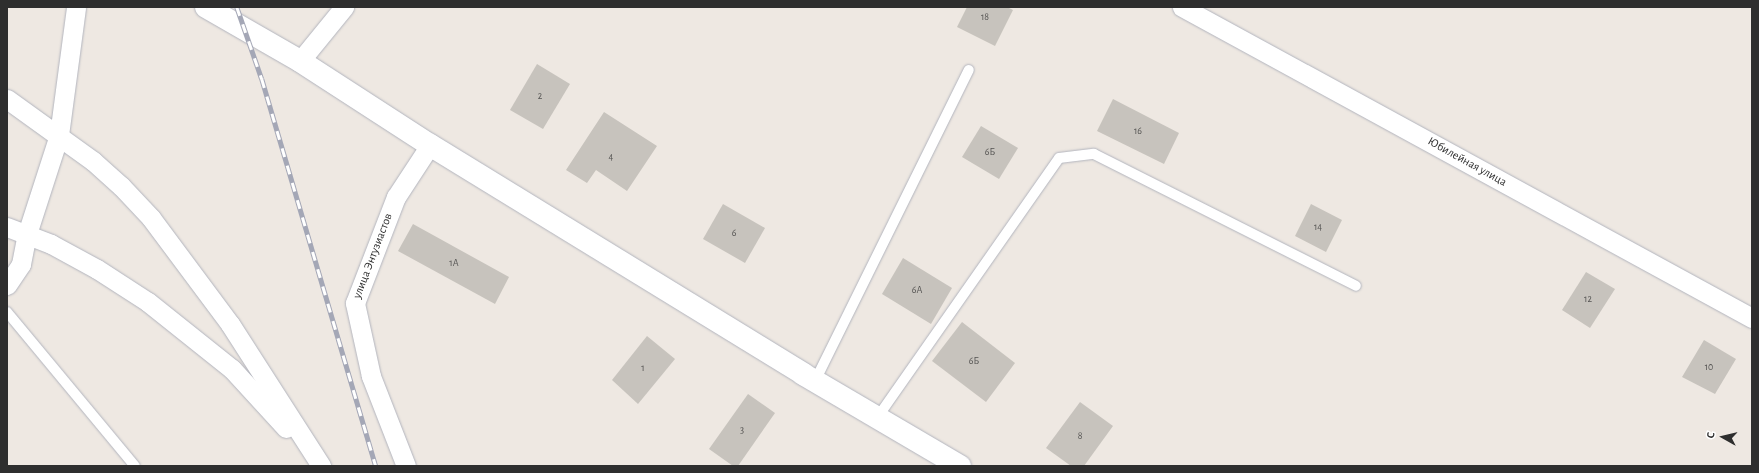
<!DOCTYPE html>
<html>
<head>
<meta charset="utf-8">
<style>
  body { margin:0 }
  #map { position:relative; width:1759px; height:473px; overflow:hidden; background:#eee8e2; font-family:"Alegreya Sans",sans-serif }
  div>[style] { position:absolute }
  .building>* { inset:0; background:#c7c3bd }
  .roads { filter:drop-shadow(0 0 1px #b2b4bd) drop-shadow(0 0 1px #b2b4bd) }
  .lane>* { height:10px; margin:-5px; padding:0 5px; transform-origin:5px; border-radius:5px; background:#fff }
  .street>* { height:19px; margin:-9.5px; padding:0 9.5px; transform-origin:9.5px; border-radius:9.5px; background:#fff }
  .secondary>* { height:22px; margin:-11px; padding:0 11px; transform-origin:11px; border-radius:11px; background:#fff }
  .rail>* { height:4.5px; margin-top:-2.25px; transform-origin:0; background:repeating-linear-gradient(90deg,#fff 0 9px,#a4a7b6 0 18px); box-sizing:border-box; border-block:1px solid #a4a7b6 }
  span { translate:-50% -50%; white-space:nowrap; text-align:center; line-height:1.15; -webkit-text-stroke:3px #fff; paint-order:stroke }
  .number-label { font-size:10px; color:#545352 }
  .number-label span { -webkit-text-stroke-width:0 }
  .street-label { font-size:12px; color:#2e2e2e }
  .frame { position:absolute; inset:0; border:8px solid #2e2e2e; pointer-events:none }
  .north { position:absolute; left:1703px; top:417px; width:40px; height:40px; -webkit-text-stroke:3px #fff; paint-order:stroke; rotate:278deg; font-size:11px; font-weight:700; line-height:16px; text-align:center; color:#2e2e2e }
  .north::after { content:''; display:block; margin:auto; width:14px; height:18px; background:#2e2e2e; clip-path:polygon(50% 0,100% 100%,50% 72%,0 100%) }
</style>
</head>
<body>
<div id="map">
  <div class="building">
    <i style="clip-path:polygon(967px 7px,1007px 7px,1013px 10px,995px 46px,957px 27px)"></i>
    <i style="clip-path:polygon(537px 64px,570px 84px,543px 129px,510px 110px)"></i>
    <i style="clip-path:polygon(1113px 99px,1179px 133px,1164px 164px,1097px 131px)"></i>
    <i style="clip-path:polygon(604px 112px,657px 146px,627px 191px,596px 170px,587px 183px,566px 170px)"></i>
    <i style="clip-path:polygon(981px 126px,1018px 148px,999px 179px,962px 157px)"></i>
    <i style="clip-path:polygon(723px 204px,765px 228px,745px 263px,703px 239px)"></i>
    <i style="clip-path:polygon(1311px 204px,1342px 220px,1326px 252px,1295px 236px)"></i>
    <i style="clip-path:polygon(413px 224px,509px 277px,495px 304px,398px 251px)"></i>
    <i style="clip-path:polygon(903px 258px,952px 288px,931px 324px,882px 294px)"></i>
    <i style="clip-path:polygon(1586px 272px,1615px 289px,1590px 328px,1562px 310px)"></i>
    <i style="clip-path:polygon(962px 322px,1015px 363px,986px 402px,932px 361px)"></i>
    <i style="clip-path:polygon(647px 336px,675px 359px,638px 404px,612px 380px)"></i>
    <i style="clip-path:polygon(1704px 340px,1736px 359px,1715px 394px,1682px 377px)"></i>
    <i style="clip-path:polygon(748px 394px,775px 413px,738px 466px,733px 466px,709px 449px)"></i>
    <i style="clip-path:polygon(1080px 402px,1113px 426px,1084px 466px,1071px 466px,1046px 448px)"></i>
  </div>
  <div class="roads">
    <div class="lane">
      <i style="left:7px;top:312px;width:200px;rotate:50.3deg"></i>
      <i style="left:815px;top:381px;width:347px;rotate:-63.7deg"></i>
      <i style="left:877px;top:418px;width:317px;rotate:-55deg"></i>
      <i style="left:1059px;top:158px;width:35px;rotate:-7deg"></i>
      <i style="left:1094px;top:154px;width:293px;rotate:26.7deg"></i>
    </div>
    <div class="street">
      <i style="left:1182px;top:7px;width:649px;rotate:28.62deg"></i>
      <i style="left:300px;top:61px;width:70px;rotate:-50.8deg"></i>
      <i style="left:7px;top:99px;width:106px;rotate:35.8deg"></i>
      <i style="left:93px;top:161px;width:38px;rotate:42deg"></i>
      <i style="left:121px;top:186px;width:44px;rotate:46.8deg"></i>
      <i style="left:151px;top:218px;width:132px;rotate:53.3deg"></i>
      <i style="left:230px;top:324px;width:169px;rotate:57.3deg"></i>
      <i style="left:7px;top:227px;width:47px;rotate:21.1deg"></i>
      <i style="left:51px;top:244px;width:52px;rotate:28.5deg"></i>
      <i style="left:97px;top:269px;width:61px;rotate:32.9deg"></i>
      <i style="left:148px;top:302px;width:107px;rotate:38.6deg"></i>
      <i style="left:232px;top:369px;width:80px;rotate:47.5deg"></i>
      <i style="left:7px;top:285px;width:25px;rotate:-56deg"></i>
      <i style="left:21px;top:264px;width:31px;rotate:-79deg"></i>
      <i style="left:27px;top:234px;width:104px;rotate:-72.1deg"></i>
      <i style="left:59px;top:135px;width:129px;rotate:-82.4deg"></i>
      <i style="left:406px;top:466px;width:97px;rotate:-111.3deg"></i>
      <i style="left:371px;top:376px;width:75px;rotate:-102.4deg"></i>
      <i style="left:355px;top:303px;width:114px;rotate:-68.9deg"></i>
      <i style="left:396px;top:197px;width:62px;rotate:-56.8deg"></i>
    </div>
    <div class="secondary">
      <i style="left:206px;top:7px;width:108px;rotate:29.9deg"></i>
      <i style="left:300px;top:61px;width:155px;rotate:32.9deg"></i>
      <i style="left:430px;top:145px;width:438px;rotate:31.5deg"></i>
      <i style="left:803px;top:374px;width:182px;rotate:30.4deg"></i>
    </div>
  </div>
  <div class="rail">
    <i style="left:237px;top:7px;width:76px;rotate:70.9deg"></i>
    <i style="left:262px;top:79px;width:403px;rotate:73.6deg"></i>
  </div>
  <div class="number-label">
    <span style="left:985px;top:18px">18</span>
    <span style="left:540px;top:97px">2</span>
    <span style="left:1138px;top:132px">16</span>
    <span style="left:990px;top:153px">6Б</span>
    <span style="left:611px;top:158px">4</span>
    <span style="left:1318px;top:228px">14</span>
    <span style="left:734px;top:234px">6</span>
    <span style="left:454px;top:264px">1А</span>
    <span style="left:917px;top:291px">6А</span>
    <span style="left:1588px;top:300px">12</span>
    <span style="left:974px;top:362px">6Б</span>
    <span style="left:1709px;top:368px">10</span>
    <span style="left:643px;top:369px">1</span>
    <span style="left:742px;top:431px">3</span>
    <span style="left:1080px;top:437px">8</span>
  </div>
  <div class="street-label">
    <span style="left:1467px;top:162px;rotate:29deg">Юбилейная улица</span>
    <span style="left:373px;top:256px;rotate:-69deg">улица Энтузиастов</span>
  </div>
  <div class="frame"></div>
  <div class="north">С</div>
</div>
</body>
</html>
